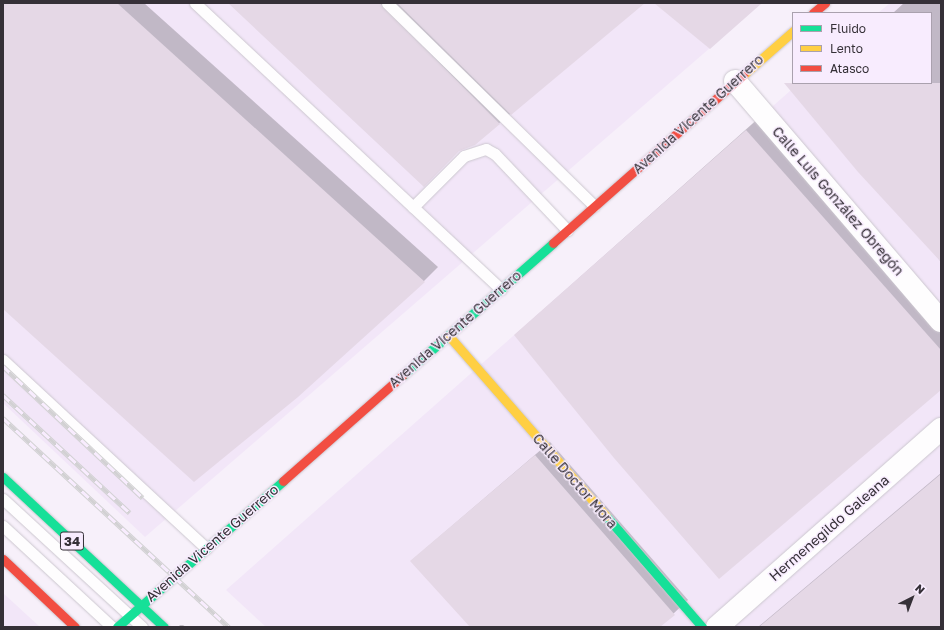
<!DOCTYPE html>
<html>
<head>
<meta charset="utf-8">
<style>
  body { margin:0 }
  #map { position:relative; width:944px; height:630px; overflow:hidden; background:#f7f0fa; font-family:"Golos Text",sans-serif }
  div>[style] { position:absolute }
  .built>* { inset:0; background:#f2e6f8 }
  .shadow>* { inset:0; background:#0003 }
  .building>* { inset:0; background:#e5d8e6 }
  .roads { filter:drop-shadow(0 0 1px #ccc7cf) drop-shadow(0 0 1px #ccc7cf) }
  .lane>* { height:11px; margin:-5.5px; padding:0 5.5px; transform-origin:5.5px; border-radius:5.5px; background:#fefdfe }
  .street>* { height:22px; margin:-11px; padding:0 11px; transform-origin:11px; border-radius:11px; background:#fefdfe }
  .fast>* { height:9px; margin:-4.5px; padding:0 4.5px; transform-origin:4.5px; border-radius:4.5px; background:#16e098 }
  .slow>* { height:9px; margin:-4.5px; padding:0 4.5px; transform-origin:4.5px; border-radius:4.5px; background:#ffcf43 }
  .jam>* { height:9px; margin:-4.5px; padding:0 4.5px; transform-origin:4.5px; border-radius:4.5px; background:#f24e42 }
  .rail>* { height:4.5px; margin-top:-2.25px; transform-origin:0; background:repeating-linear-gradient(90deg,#f8ecfe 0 9px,#d2d1d3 0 18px); box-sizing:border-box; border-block:1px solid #d2d1d3 }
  span { translate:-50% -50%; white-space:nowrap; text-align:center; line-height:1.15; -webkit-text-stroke:3px #f8ecfe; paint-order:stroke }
  .shield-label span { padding:1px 3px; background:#f8ecfe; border:1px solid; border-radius:3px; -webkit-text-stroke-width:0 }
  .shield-label { font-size:13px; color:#353037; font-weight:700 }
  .street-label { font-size:14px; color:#353037 }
  .frame { position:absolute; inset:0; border:4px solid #353037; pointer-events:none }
  .legend { position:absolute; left:792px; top:12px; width:140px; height:72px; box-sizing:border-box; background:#f8ecfe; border:1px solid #aaa1ae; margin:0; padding:5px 7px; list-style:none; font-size:12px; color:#353037 }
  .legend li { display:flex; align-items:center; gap:8px; height:20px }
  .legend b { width:20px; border:1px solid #aaa1ae }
  .north { position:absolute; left:892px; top:578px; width:40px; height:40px; -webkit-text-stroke:3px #f8ecfe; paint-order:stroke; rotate:42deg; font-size:11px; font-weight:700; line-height:16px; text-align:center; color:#353037 }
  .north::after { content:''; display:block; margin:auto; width:14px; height:18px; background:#353037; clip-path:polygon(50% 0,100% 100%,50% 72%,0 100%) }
</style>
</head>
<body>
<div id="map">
  <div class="built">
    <i style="clip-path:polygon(3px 3px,762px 3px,145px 537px,3px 403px)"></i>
    <i style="clip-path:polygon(890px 3px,941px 3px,941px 627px,266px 627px,226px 590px,799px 83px,931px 83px,931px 13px,878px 13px)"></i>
    <i style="clip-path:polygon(3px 593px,40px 627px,3px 627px)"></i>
  </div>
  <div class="shadow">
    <i style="clip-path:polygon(3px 3px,144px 3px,438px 267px,424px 281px,3px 308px)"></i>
    <i style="clip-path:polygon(230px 3px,644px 3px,474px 144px)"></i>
    <i style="clip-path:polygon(904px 3px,941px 3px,941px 262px,800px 83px,931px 83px,931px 13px,893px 13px)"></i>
    <i style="clip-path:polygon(761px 116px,941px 320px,941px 389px,515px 335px)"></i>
    <i style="clip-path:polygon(550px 442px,688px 600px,659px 627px,471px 627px,411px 561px)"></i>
    <i style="clip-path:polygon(941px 473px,941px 627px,758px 627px)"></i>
    <i style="clip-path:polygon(183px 625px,186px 627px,178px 627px,180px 625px)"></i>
  </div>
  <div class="building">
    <i style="clip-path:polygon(3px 3px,117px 3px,425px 282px,298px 397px,194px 482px,3px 309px)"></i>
    <i style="clip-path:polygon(228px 3px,380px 3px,500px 124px,475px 145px,459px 151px,424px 187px)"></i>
    <i style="clip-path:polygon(397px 3px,645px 3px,511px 115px)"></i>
    <i style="clip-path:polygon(654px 3px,762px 3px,710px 49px)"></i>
    <i style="clip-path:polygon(784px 83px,941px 83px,941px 262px,858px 172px)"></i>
    <i style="clip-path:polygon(746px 130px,941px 350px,941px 390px,719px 579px,614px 458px,514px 335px)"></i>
    <i style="clip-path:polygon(535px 455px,675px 615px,660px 627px,470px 627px,410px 561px)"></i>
    <i style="clip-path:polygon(941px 474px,941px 627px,759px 627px)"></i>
  </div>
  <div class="roads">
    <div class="lane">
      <i style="left:195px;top:3px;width:419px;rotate:43.1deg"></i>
      <i style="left:387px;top:3px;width:290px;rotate:44.4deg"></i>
      <i style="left:413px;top:207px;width:72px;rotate:-45deg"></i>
      <i style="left:464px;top:156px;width:23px;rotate:-18deg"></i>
      <i style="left:486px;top:149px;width:10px;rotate:29deg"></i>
      <i style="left:495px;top:154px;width:105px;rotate:46.5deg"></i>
      <i style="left:3px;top:360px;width:277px;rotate:42.8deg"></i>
      <i style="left:3px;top:499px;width:189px;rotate:42.6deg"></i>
      <i style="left:3px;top:526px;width:149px;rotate:42.8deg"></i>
    </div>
    <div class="street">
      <i style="left:735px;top:81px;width:316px;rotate:49.4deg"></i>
      <i style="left:717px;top:627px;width:299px;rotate:-41.5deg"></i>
    </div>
    <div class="fast">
      <i style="left:403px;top:375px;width:200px;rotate:-41.3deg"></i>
      <i style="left:3px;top:477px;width:220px;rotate:43deg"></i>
      <i style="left:606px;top:516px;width:147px;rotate:49.1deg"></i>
      <i style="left:117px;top:627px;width:221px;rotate:-41.3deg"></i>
    </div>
    <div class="slow">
      <i style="left:743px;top:75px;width:67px;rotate:-41.3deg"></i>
      <i style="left:449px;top:336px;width:239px;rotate:48.9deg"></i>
    </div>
    <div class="jam">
      <i style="left:813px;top:13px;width:16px;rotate:-40deg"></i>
      <i style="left:553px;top:243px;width:254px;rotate:-41.5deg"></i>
      <i style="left:283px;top:481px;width:160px;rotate:-41.5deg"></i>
      <i style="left:3px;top:559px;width:99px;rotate:43.4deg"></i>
    </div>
  </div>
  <div class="rail">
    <i style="left:3px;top:366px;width:192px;rotate:43.3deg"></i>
    <i style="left:3px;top:395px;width:173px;rotate:42.9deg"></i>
    <i style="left:3px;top:418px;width:308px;rotate:42.8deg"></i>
  </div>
  <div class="shield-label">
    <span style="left:72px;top:541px">34</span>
  </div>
  <div class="street-label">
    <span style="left:698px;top:114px;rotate:-42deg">Avenida Vicente Guerrero</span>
    <span style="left:838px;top:201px;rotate:49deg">Calle Luis González Obregón</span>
    <span style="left:455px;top:329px;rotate:-41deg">Avenida Vicente Guerrero</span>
    <span style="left:575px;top:481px;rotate:49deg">Calle Doctor Mora</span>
    <span style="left:829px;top:528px;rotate:-41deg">Hermenegildo Galeana</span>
    <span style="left:212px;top:543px;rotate:-41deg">Avenida Vicente Guerrero</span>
  </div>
  <div class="frame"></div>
  <ul class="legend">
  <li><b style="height:5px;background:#16e098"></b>Fluido</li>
  <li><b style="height:5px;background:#ffcf43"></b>Lento</li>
  <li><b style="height:5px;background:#f24e42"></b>Atasco</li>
  </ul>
  <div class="north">N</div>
</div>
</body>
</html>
